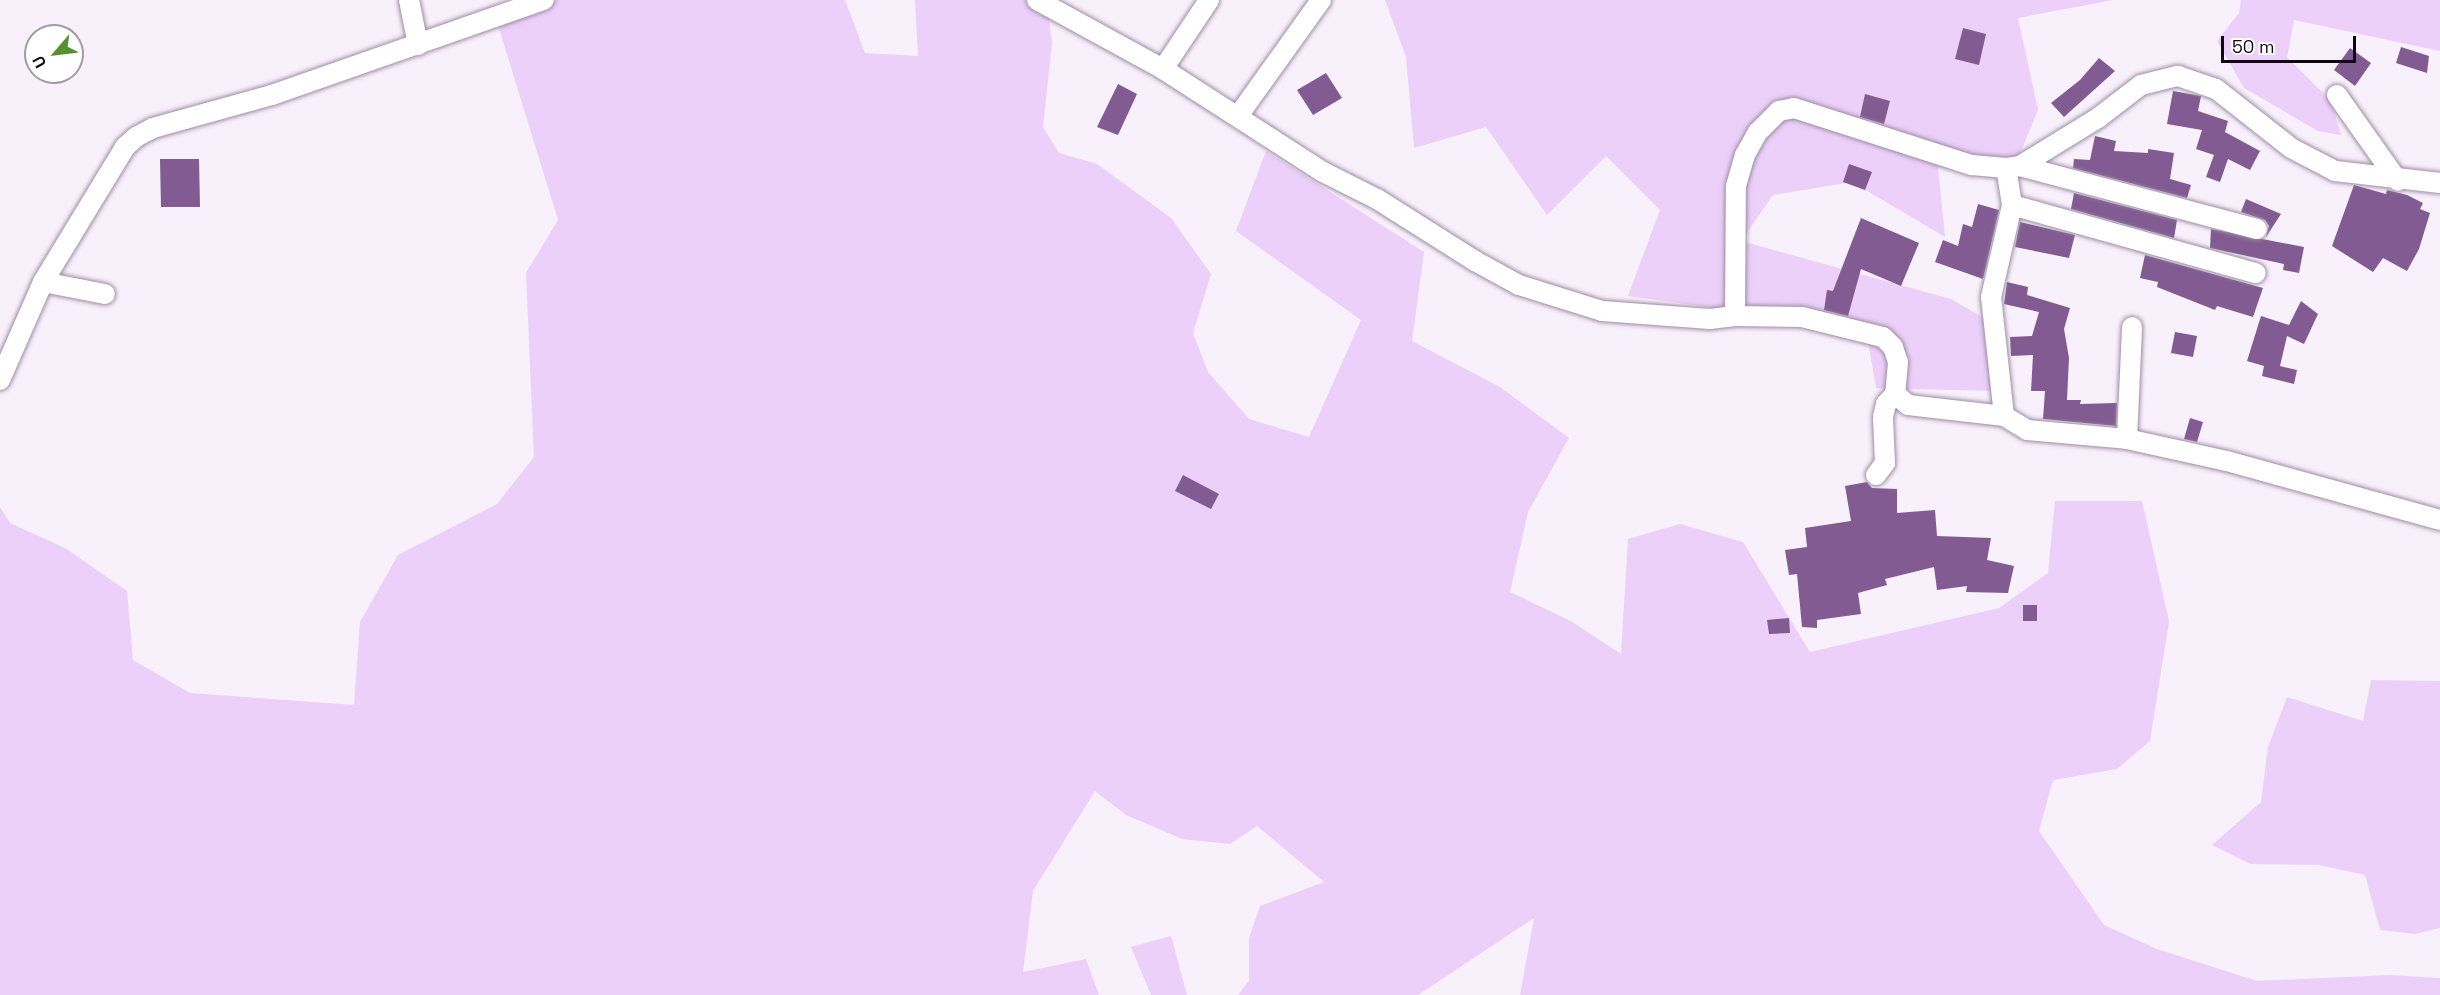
<!DOCTYPE html>
<html>
<head>
<meta charset="utf-8">
<style>
  body { margin:0 }
  #map { position:relative; width:2440px; height:995px; overflow:hidden; background:#f8f0fb; font-family:"Space Grotesk",sans-serif }
  div>[style] { position:absolute }
  .green>* { inset:0; background:#ecd0f9 }
  .building>* { inset:0; background:#815b91 }
  .roads { filter:drop-shadow(0 0 2px #9d8ca5) drop-shadow(0 0 2px #9d8ca5) }
  .minor>* { height:20px; margin:-10px; padding:0 10px; transform-origin:10px; border-radius:10px; background:#fff }
  span { translate:-50% -50%; white-space:nowrap; text-align:center; line-height:1.15; -webkit-text-stroke:4.5px #fff; paint-order:stroke }
  .north { position:absolute; left:24px; top:24px; width:60px; height:60px; box-sizing:border-box; background:#fff; border:2px solid #9f9da0; border-radius:50%; rotate:242deg; font-size:16px; font-weight:700; line-height:24px; text-align:center; color:#100912 }
  .north::after { content:''; display:block; margin:auto; width:21px; height:27px; background:#56912f; clip-path:polygon(50% 0,100% 100%,50% 72%,0 100%) }
  .scale { position:absolute; left:2221px; top:36px; width:135px; height:27px; box-sizing:border-box; border:3px solid #100912; border-top:0; padding-left:8px; font-size:18px; line-height:21px; white-space:nowrap; color:#100912; -webkit-text-stroke:4px #fff; paint-order:stroke }
</style>
</head>
<body>
<div id="map">
  <div class="green">
    <i style="clip-path:polygon(552px 0,845px 0,865px 53px,918px 56px,915px 0,1036px 0,1047px 4px,1052px 43px,1043px 127px,1059px 153px,1097px 164px,1171px 218px,1211px 274px,1193px 333px,1208px 372px,1249px 419px,1309px 437px,1361px 320px,1236px 231px,1266px 151px,1424px 252px,1412px 341px,1500px 387px,1569px 438px,1528px 512px,1510px 592px,1571px 621px,1621px 654px,1628px 539px,1680px 524px,1743px 542px,1810px 652px,1999px 608px,2048px 573px,2055px 501px,2142px 501px,2169px 621px,2150px 741px,2117px 769px,2053px 780px,2039px 831px,2104px 925px,2157px 949px,2257px 981px,2390px 975px,2440px 978px,2440px 995px,1520px 995px,1534px 918px,1418px 995px,1238px 995px,1249px 981px,1249px 938px,1260px 906px,1324px 882px,1257px 826px,1230px 844px,1182px 839px,1126px 815px,1095px 791px,1033px 891px,1023px 972px,1086px 959px,1099px 995px,0 995px,0 507px,10px 523px,65px 548px,127px 591px,133px 660px,190px 693px,354px 705px,360px 622px,398px 555px,497px 504px,534px 457px,526px 273px,558px 220px,497px 22px)"></i>
    <i style="clip-path:polygon(1385px 0,2113px 0,2018px 18px,2038px 110px,2012px 173px,1938px 167px,1945px 237px,1852px 182px,1773px 195px,1741px 241px,1951px 299px,1996px 325px,1991px 391px,1876px 388px,1866px 329px,1628px 296px,1660px 210px,1606px 156px,1547px 215px,1486px 127px,1414px 148px,1406px 57px)"></i>
    <i style="clip-path:polygon(2241px 0,2440px 0,2440px 51px,2294px 20px,2287px 57px,2331px 101px,2341px 135px,2318px 131px,2244px 88px,2217px 41px,2239px 13px)"></i>
    <i style="clip-path:polygon(2371px 680px,2440px 681px,2440px 928px,2415px 934px,2380px 930px,2365px 875px,2319px 865px,2250px 864px,2212px 845px,2261px 802px,2268px 747px,2287px 697px,2363px 721px)"></i>
    <i style="clip-path:polygon(1171px 936px,1187px 995px,1151px 995px,1131px 947px)"></i>
  </div>
  <div class="building">
    <i style="clip-path:polygon(1963px 28px,1986px 34px,1979px 65px,1955px 59px)"></i>
    <i style="clip-path:polygon(2401px 47px,2429px 56px,2427px 73px,2396px 63px)"></i>
    <i style="clip-path:polygon(2350px 48px,2371px 63px,2355px 86px,2334px 70px)"></i>
    <i style="clip-path:polygon(2099px 58px,2115px 71px,2064px 117px,2051px 103px,2080px 80px)"></i>
    <i style="clip-path:polygon(1326px 73px,1342px 98px,1313px 115px,1297px 90px)"></i>
    <i style="clip-path:polygon(1118px 84px,1137px 94px,1118px 135px,1097px 127px)"></i>
    <i style="clip-path:polygon(2173px 91px,2201px 96px,2198px 111px,2228px 121px,2225px 132px,2260px 151px,2250px 170px,2228px 159px,2220px 182px,2206px 177px,2214px 155px,2196px 149px,2202px 130px,2167px 124px)"></i>
    <i style="clip-path:polygon(1865px 94px,1890px 101px,1884px 124px,1860px 117px)"></i>
    <i style="clip-path:polygon(2095px 136px,2116px 141px,2114px 151px,2148px 153px,2148px 149px,2174px 153px,2170px 179px,2191px 185px,2187px 198px,2073px 168px,2074px 159px,2090px 160px)"></i>
    <i style="clip-path:polygon(160px 159px,199px 159px,200px 207px,161px 207px)"></i>
    <i style="clip-path:polygon(1849px 164px,1872px 172px,1865px 190px,1843px 182px)"></i>
    <i style="clip-path:polygon(2354px 185px,2386px 194px,2387px 190px,2407px 195px,2423px 203px,2420px 209px,2430px 213px,2419px 249px,2407px 271px,2383px 258px,2373px 272px,2332px 246px)"></i>
    <i style="clip-path:polygon(2074px 193px,2177px 220px,2174px 238px,2071px 209px)"></i>
    <i style="clip-path:polygon(2246px 199px,2281px 214px,2266px 237px,2269px 226px,2265px 220px,2241px 212px)"></i>
    <i style="clip-path:polygon(1978px 204px,1999px 210px,1983px 279px,1935px 262px,1943px 240px,1958px 246px,1963px 224px,1972px 227px)"></i>
    <i style="clip-path:polygon(1861px 218px,1919px 243px,1901px 286px,1861px 269px,1848px 316px,1824px 310px,1827px 290px,1833px 291px)"></i>
    <i style="clip-path:polygon(2020px 222px,2075px 235px,2069px 258px,2015px 247px)"></i>
    <i style="clip-path:polygon(2211px 229px,2304px 247px,2299px 273px,2283px 270px,2284px 264px,2210px 248px)"></i>
    <i style="clip-path:polygon(2145px 255px,2263px 288px,2253px 317px,2217px 306px,2215px 310px,2157px 287px,2158px 282px,2140px 278px)"></i>
    <i style="clip-path:polygon(2007px 282px,2028px 287px,2027px 295px,2070px 308px,2064px 329px,2069px 358px,2067px 400px,2081px 400px,2080px 404px,2117px 403px,2116px 426px,2043px 419px,2045px 391px,2031px 391px,2033px 355px,2011px 356px,2010px 337px,2032px 336px,2039px 312px,2004px 304px)"></i>
    <i style="clip-path:polygon(2301px 301px,2318px 314px,2304px 344px,2287px 336px,2280px 366px,2297px 370px,2294px 384px,2262px 376px,2264px 366px,2247px 361px,2261px 316px,2289px 325px)"></i>
    <i style="clip-path:polygon(2175px 332px,2197px 336px,2193px 357px,2171px 353px)"></i>
    <i style="clip-path:polygon(2190px 418px,2203px 422px,2197px 442px,2184px 439px)"></i>
    <i style="clip-path:polygon(1183px 475px,1219px 494px,1211px 509px,1175px 491px)"></i>
    <i style="clip-path:polygon(1867px 482px,1872px 488px,1897px 489px,1897px 513px,1935px 510px,1937px 536px,1991px 538px,1987px 560px,2014px 566px,2008px 593px,1966px 592px,1967px 586px,1937px 590px,1934px 567px,1885px 579px,1887px 585px,1858px 593px,1861px 614px,1817px 620px,1817px 628px,1802px 627px,1797px 574px,1789px 575px,1785px 550px,1807px 547px,1805px 528px,1851px 521px,1845px 486px)"></i>
    <i style="clip-path:polygon(2023px 605px,2037px 605px,2037px 621px,2023px 621px)"></i>
    <i style="clip-path:polygon(1789px 618px,1790px 633px,1769px 634px,1767px 620px)"></i>
  </div>
  <div class="roads">
    <div class="minor">
      <i style="left:409px;top:0;width:46px;rotate:78.7deg"></i>
      <i style="left:1037px;top:0;width:144px;rotate:28.7deg"></i>
      <i style="left:1163px;top:69px;width:190px;rotate:32.8deg"></i>
      <i style="left:1323px;top:172px;width:60px;rotate:26.6deg"></i>
      <i style="left:1377px;top:199px;width:116px;rotate:32.3deg"></i>
      <i style="left:1475px;top:261px;width:50px;rotate:28.6deg"></i>
      <i style="left:1519px;top:285px;width:87px;rotate:17.4deg"></i>
      <i style="left:1602px;top:311px;width:108px;rotate:4.2deg"></i>
      <i style="left:1710px;top:319px;width:25px;rotate:-7deg"></i>
      <i style="left:1735px;top:316px;width:130px;rotate:-89.6deg"></i>
      <i style="left:1736px;top:186px;width:32px;rotate:-74deg"></i>
      <i style="left:1745px;top:155px;width:26px;rotate:-61deg"></i>
      <i style="left:1758px;top:132px;width:30px;rotate:-45deg"></i>
      <i style="left:1779px;top:111px;width:15px;rotate:-11deg"></i>
      <i style="left:1794px;top:108px;width:187px;rotate:17.8deg"></i>
      <i style="left:1972px;top:165px;width:34px;rotate:5deg"></i>
      <i style="left:2006px;top:168px;width:14px;rotate:-8deg"></i>
      <i style="left:2020px;top:166px;width:92px;rotate:-31.6deg"></i>
      <i style="left:2098px;top:118px;width:54px;rotate:-37.5deg"></i>
      <i style="left:2141px;top:85px;width:38px;rotate:-14deg"></i>
      <i style="left:2178px;top:76px;width:40px;rotate:18.9deg"></i>
      <i style="left:2216px;top:89px;width:95px;rotate:38.2deg"></i>
      <i style="left:2291px;top:148px;width:50px;rotate:27.6deg"></i>
      <i style="left:2335px;top:171px;width:106px;rotate:6.5deg"></i>
      <i style="left:1163px;top:69px;width:83px;rotate:-56.3deg"></i>
      <i style="left:2337px;top:95px;width:105px;rotate:54.7deg"></i>
      <i style="left:1238px;top:116px;width:143px;rotate:-54.4deg"></i>
      <i style="left:2020px;top:166px;width:245px;rotate:14.9deg"></i>
      <i style="left:2012px;top:205px;width:253px;rotate:15.6deg"></i>
      <i style="left:43px;top:282px;width:63px;rotate:11deg"></i>
      <i style="left:1735px;top:316px;width:67px;rotate:0.9deg"></i>
      <i style="left:1802px;top:317px;width:83px;rotate:13.9deg"></i>
      <i style="left:1883px;top:337px;width:14px;rotate:45deg"></i>
      <i style="left:1893px;top:347px;width:16px;rotate:72deg"></i>
      <i style="left:1898px;top:362px;width:32px;rotate:95deg"></i>
      <i style="left:1895px;top:394px;width:17px;rotate:40deg"></i>
      <i style="left:1908px;top:405px;width:97px;rotate:6.5deg"></i>
      <i style="left:2004px;top:416px;width:27px;rotate:31deg"></i>
      <i style="left:2027px;top:430px;width:100px;rotate:5.1deg"></i>
      <i style="left:2127px;top:439px;width:102px;rotate:12.4deg"></i>
      <i style="left:2227px;top:461px;width:221px;rotate:15.5deg"></i>
      <i style="left:0;top:380px;width:107px;rotate:-66.3deg"></i>
      <i style="left:43px;top:282px;width:158px;rotate:-58.7deg"></i>
      <i style="left:125px;top:147px;width:15px;rotate:-42deg"></i>
      <i style="left:136px;top:137px;width:19px;rotate:-28deg"></i>
      <i style="left:153px;top:128px;width:123px;rotate:-15.5deg"></i>
      <i style="left:272px;top:95px;width:288px;rotate:-19.3deg"></i>
      <i style="left:2004px;top:416px;width:120px;rotate:-96.2deg"></i>
      <i style="left:1991px;top:297px;width:94px;rotate:-77.1deg"></i>
      <i style="left:2012px;top:205px;width:37px;rotate:-99deg"></i>
      <i style="left:2127px;top:439px;width:112px;rotate:-87.4deg"></i>
      <i style="left:1876px;top:475px;width:15px;rotate:-53deg"></i>
      <i style="left:1885px;top:463px;width:46px;rotate:-92.5deg"></i>
      <i style="left:1883px;top:417px;width:13px;rotate:-77deg"></i>
      <i style="left:1886px;top:404px;width:13px;rotate:-48deg"></i>
    </div>
  </div>
  <div class="north">U</div>
  <div class="scale">50 m</div>
</div>
</body>
</html>
